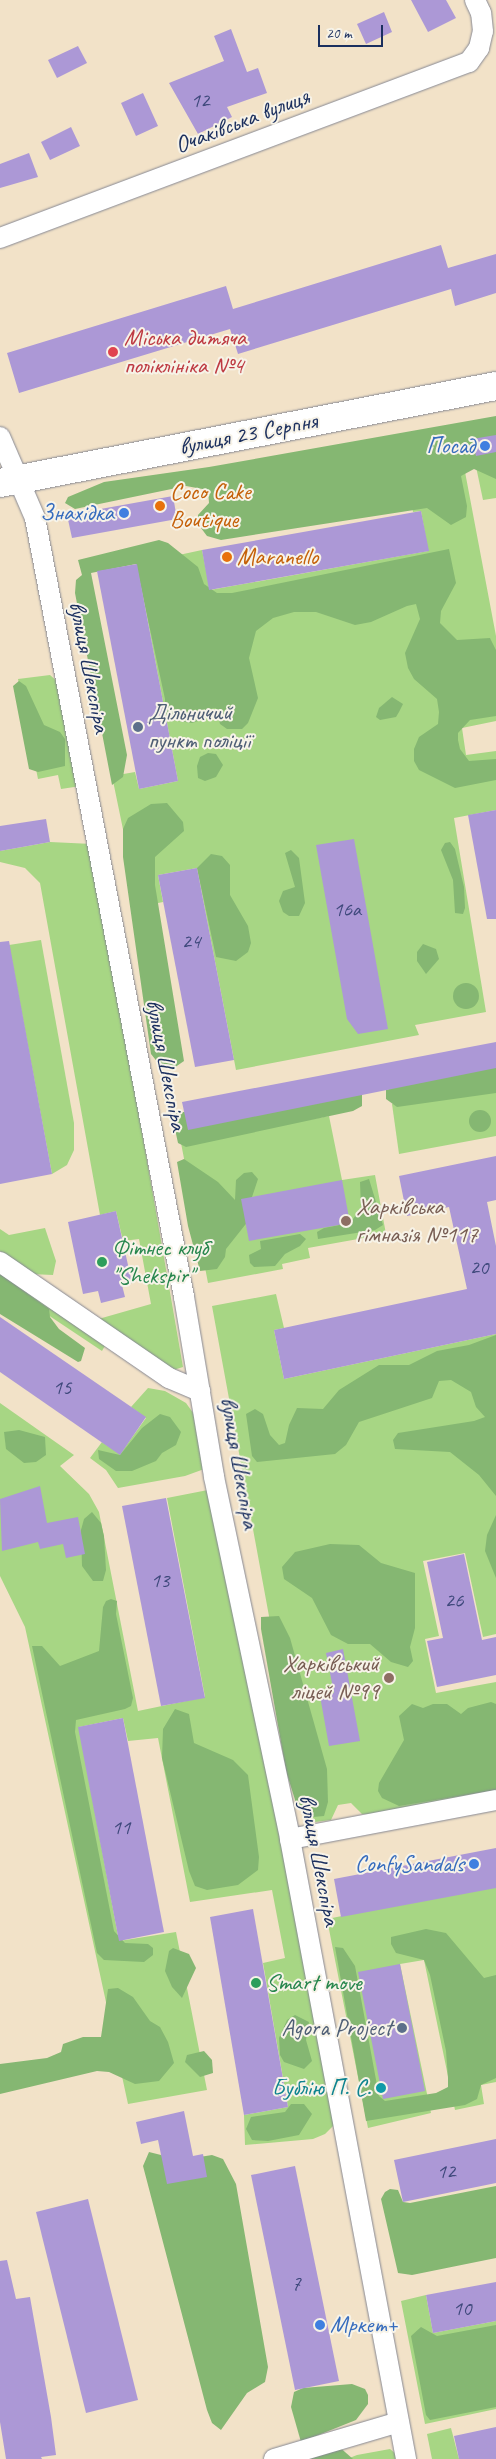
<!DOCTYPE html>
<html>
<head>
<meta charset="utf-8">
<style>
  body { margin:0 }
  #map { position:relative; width:496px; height:2459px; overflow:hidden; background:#f2e2c8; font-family:Caveat,sans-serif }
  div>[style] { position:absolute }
  .green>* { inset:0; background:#a7d684 }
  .forest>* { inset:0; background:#85b772 }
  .round { border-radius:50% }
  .building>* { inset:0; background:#ac98d6 }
  .roads { filter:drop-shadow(0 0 1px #868893) drop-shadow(0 0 1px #868893) }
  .street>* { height:20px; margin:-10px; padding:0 10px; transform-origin:10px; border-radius:10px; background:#fff }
  .secondary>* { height:28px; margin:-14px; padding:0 14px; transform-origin:14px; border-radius:14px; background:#fff }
  .dots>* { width:14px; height:14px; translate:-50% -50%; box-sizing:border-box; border:2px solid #f7f3e8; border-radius:50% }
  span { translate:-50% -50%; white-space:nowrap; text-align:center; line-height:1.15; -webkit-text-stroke:4px #f7f3e8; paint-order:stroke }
  .number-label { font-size:21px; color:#3f497c }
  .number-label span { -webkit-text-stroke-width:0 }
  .street-label { font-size:24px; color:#1b2f5e }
  .health-label { font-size:24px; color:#be3a42 }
  .left { translate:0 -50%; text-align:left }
  .shop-label { font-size:24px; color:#366cbe }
  .right { translate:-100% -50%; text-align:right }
  .food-label { font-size:24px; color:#c56008 }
  .service-label { font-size:24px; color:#4e5e75 }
  .education-label { font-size:24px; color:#785e54 }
  .leisure-label { font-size:24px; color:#27864d }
  .culture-label { font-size:24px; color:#0d838f }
  .scale { position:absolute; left:318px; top:25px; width:65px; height:22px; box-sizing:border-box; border:2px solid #1b2f5e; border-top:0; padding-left:6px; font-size:15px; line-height:18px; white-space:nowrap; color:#1b2f5e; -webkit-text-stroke:4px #f7f3e8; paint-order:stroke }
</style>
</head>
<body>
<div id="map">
  <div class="green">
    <i style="clip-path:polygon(496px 433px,496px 498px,483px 500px,470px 438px)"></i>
    <i style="clip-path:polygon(459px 440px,496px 636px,496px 721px,462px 728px,466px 755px,496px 751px,496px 810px,454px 818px,486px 1012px,415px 1025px,419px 1035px,236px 1070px,197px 868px,158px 875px,163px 902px,139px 907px,112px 776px,135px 772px,139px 789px,178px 781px,137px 564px,202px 550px,210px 590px,428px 551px,421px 511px,413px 512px,403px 450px)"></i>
    <i style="clip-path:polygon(50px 675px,61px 685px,81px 786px,61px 789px,58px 775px,38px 779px,18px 679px)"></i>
    <i style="clip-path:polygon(50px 842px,92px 844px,183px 1367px,170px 1371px,95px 1320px,151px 1304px,139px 1239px,123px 1241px,116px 1211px,100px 1215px,40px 883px,25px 868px,0 862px,0 851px)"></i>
    <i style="clip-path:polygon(41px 940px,74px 1123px,74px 1150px,67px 1165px,52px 1174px,9px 945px)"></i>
    <i style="clip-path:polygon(496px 1084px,496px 1136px,399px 1154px,392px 1104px)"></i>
    <i style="clip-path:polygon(329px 1116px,342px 1180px,375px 1175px,386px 1234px,308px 1248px,310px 1258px,282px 1264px,283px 1269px,208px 1283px,181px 1143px)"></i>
    <i style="clip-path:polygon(45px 1228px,56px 1261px,53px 1275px,31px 1274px,0 1251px,0 1229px,9px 1235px)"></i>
    <i style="clip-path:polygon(0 1270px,106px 1344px,102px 1351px,0 1283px)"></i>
    <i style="clip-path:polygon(276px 1294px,284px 1328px,274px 1330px,284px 1379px,496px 1334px,496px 1634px,483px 1637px,465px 1553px,423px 1561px,439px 1636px,425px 1639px,436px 1693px,496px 1682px,496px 1790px,371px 1814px,362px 1814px,351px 1803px,338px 1805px,331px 1820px,307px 1823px,212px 1306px)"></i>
    <i style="clip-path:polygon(148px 1388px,165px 1391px,186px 1403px,196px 1417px,207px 1468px,185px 1476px,118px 1488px,106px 1470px,90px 1458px,102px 1442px,120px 1454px,146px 1418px,131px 1407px)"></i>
    <i style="clip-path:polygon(0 1403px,74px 1455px,60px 1466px,89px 1494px,99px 1512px,138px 1711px,205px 1697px,167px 1498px,213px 1489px,335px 2124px,325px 2134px,313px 2139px,245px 2145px,244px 2115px,288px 2107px,263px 1963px,285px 1958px,272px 1890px,190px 1902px,158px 1738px,128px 1741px,123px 1718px,79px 1727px,119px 1941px,176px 1932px,207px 2090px,128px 2104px,25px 1627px,0 1576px)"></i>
    <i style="clip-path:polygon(496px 1885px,496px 2082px,481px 2085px,484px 2104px,455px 2110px,424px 1960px,400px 1964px,431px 2113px,368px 2128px,327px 1919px)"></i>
    <i style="clip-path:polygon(426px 2295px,433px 2333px,496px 2321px,496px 2409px,425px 2424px,401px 2301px)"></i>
    <i style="clip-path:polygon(451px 2428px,459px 2459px,432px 2459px,427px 2434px)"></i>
    <i style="clip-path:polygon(390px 2449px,402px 2459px,347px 2459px,357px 2455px)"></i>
  </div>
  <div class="forest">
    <i style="clip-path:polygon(496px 416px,496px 479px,474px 469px,461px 476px,467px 506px,466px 517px,451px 525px,427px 508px,221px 540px,207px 536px,198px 524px,198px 515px,209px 503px,208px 490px,186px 486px,75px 509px,65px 503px,68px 497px,104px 482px,209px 467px)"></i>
    <i style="clip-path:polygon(159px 540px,168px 543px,198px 567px,204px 584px,217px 593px,232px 593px,449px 549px,456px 583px,441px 611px,440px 623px,457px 640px,490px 638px,496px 650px,496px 716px,470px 720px,458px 733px,458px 740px,460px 749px,469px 761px,496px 759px,496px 780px,455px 788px,419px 770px,414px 761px,414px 749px,419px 737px,438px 724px,439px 712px,437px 699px,414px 679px,408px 668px,405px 653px,420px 619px,416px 604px,407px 606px,371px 622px,355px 625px,316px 612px,294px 612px,273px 618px,256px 631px,249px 658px,258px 698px,248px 723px,242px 729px,227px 729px,220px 724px,216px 708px,210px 709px,204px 719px,192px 723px,171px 720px,165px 712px,165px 699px,136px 564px,91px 573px,127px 755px,123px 777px,112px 785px,75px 593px,76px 580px,82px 575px,78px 560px)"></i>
    <i style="clip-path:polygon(19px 681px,26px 686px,44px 725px,60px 732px,65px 739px,65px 766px,38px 772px,29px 769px,13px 686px)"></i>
    <i style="clip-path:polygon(392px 697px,403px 704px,399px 712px,396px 717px,380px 720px,376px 717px,379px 708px)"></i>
    <i style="clip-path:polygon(208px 753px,216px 754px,223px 765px,216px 777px,205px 781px,198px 778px,197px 766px,200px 757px)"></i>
    <i style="clip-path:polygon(167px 803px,183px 822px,184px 831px,155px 857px,155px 885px,184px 1061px,171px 1070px,159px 1064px,151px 1054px,123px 857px,123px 829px,128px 818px,151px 804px)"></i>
    <i style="clip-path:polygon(450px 842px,455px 849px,464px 887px,465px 908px,463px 914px,455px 913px,453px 880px,441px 850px,445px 843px)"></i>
    <i style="clip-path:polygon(291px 850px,299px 858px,305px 903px,299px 916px,289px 916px,283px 912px,279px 901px,283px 891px,295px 887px,285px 853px)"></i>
    <i style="clip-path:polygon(211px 854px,222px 856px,230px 865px,230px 895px,248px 926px,251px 943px,248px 952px,236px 961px,216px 957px,197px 868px)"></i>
    <i style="clip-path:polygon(423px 944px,436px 949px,439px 959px,426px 974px,417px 961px,417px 952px)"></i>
    <i class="round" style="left:453px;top:983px;width:26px;height:26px"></i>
    <i style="clip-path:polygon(496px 1055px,496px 1093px,397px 1107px,386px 1099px,386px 1090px)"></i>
    <i style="clip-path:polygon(362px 1089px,362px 1106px,353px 1111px,186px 1147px,178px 1143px,173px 1120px,177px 1112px,195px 1112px)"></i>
    <i class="round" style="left:469px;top:1110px;width:22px;height:22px"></i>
    <i style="clip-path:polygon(184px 1159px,218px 1182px,235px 1200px,236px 1180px,244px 1173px,252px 1172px,258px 1179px,250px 1203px,249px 1220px,226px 1249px,225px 1257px,217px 1269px,200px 1271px,188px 1226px,177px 1162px)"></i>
    <i style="clip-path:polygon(369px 1179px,383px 1225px,375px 1230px,318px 1239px,317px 1232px,324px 1228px,350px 1223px,353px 1219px,361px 1208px,360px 1182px)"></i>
    <i style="clip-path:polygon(300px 1234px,306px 1239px,300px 1246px,285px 1254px,275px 1266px,254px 1267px,250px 1263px,249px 1255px,261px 1249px,260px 1241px)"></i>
    <i style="clip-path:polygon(0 1274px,49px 1309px,50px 1317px,59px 1329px,85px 1348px,81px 1361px,78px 1362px,0 1314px)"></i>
    <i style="clip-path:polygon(496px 1335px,496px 1496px,479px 1475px,450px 1452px,395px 1449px,393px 1440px,398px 1433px,474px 1421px,485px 1417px,476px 1407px,471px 1392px,451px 1380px,439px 1381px,432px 1398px,359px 1422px,346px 1445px,335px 1454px,257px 1462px,252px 1456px,246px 1414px,255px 1409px,263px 1414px,270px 1435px,279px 1445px,285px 1443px,289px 1425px,297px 1408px,323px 1409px,339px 1390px,379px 1365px,409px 1365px,437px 1351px,469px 1345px)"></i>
    <i style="clip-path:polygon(160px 1414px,170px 1417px,181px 1432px,176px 1445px,162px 1453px,156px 1461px,132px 1471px,116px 1471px,99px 1459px,98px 1450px,120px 1455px,142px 1428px)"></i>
    <i style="clip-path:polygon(19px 1430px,45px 1437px,46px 1455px,36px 1462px,24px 1463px,6px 1449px,4px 1432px)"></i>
    <i style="clip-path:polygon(92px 1512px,101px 1523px,104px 1536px,106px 1570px,103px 1581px,93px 1581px,82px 1566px,81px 1530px,84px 1519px)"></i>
    <i style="clip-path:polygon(496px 1515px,496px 1578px,485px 1551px,487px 1535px)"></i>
    <i style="clip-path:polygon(330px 1544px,359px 1545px,381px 1563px,415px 1573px,415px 1628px,410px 1647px,413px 1661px,408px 1667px,391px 1662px,370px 1644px,348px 1644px,331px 1635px,312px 1598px,284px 1579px,282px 1567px,295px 1552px)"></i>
    <i style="clip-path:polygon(111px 1599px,117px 1601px,116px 1614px,133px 1698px,131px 1706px,125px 1709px,76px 1720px,75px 1732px,114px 1931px,125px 1943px,148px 1944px,153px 1948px,153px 1955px,144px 1962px,104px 1960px,97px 1953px,32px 1646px,42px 1646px,60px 1666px,99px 1651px,103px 1607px,106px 1601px)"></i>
    <i style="clip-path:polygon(279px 1616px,290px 1638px,327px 1769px,328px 1802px,324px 1816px,313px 1817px,296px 1803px,286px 1771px,261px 1629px,261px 1617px)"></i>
    <i style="clip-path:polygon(491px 1702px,496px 1704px,496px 1790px,399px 1806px,382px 1798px,378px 1791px,379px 1783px,404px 1740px,399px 1716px,412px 1704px,423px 1708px,433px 1704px,447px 1704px,461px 1714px,468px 1708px)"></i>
    <i style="clip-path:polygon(175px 1709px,189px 1714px,194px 1743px,233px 1760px,248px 1775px,259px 1857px,258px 1870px,238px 1885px,207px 1890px,195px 1886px,189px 1871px,162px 1758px,163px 1729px)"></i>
    <i style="clip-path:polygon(426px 1929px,446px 1933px,484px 1978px,496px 1975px,496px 2078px,481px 2085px,477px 2099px,465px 2105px,366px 2121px,335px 1947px,343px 1948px,355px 1966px,379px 2096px,385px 2101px,436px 2093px,448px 2087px,448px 2078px,446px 2051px,430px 1975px,424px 1960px,396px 1953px,391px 1944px,391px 1937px)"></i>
    <i style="clip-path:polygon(173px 1948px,189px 1954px,196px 1968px,182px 1998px,172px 1987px,165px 1971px,169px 1951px)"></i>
    <i style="clip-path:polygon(118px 1988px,133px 1997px,150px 2021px,160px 2027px,168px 2042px,174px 2063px,159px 2081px,135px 2084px,109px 2072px,97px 2071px,0 2094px,0 2064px,47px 2058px,61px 2052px,63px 2044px,83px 2037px,101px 2037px,108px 1989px)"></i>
    <i style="clip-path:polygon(295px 2015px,309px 2022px,306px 2040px,312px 2061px,304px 2069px,284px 2062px,280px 2055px,279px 2038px,287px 2020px)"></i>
    <i style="clip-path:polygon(204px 2051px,212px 2060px,213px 2073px,200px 2077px,185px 2062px,187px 2055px)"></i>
    <i style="clip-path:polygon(291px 2104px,304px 2104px,312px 2114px,299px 2135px,268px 2141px,252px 2140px,246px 2129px,251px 2117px,285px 2112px)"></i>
    <i style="clip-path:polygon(149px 2152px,181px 2160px,212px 2155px,223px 2159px,236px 2184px,268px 2367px,265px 2382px,247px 2393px,221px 2430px,212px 2423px,207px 2410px,143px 2166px)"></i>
    <i style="clip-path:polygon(496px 2186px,496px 2258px,412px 2275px,398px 2273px,381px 2199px,385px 2192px,390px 2189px,398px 2190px,403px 2202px,410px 2203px)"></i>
    <i style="clip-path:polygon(496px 2325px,496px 2407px,430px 2420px,426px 2415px,411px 2336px,421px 2327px,437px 2336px)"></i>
    <i style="clip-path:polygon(352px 2384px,365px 2389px,368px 2395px,368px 2404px,356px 2420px,301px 2442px,291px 2407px,294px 2392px,303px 2388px)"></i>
    <i style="clip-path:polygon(337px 2445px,353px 2459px,300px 2459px)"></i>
  </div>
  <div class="building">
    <i style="clip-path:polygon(411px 0,446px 0,456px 18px,428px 32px)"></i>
    <i style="clip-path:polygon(384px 12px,392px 32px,366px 44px,357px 24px)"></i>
    <i style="clip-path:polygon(231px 29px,247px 72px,258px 68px,267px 93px,227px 107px,232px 117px,198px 134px,169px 83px,224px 61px,214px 36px)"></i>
    <i style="clip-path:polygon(78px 46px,87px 63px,57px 78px,48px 60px)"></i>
    <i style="clip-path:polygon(143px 93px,158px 126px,136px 136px,121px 103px)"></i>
    <i style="clip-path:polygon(71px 127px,80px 146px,50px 160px,41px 142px)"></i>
    <i style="clip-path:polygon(29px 153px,38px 177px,0 188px,0 164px)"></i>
    <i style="clip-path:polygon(441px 245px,448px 268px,496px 254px,496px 293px,455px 306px,451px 289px,238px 354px,230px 329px,19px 393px,7px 353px,226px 286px,233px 309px)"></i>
    <i style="clip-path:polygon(496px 435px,496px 452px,476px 456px,472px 439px)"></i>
    <i style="clip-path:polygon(173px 496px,177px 519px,72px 538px,67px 515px)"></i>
    <i style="clip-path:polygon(421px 511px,429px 551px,209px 590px,202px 550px)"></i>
    <i style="clip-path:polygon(137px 564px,178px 781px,139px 789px,97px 571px)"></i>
    <i style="clip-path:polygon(496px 810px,496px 919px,487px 919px,468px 815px)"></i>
    <i style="clip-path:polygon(46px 819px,50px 842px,0 851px,0 826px)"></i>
    <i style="clip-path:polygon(354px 839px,388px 1029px,358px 1034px,347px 1019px,316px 845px)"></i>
    <i style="clip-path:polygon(197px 868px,234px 1060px,195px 1067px,158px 875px)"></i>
    <i style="clip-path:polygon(9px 941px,52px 1174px,0 1184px,0 942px)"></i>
    <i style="clip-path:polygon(496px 1042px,496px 1068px,188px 1130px,182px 1102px)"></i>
    <i style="clip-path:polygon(496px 1156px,496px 1200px,487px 1202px,496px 1246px,496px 1334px,284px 1379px,274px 1330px,467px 1289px,449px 1207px,407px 1216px,399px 1176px)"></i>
    <i style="clip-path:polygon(342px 1180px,350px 1223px,249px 1241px,241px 1199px)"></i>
    <i style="clip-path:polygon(116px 1211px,132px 1283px,122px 1285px,125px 1297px,101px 1303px,98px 1291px,83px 1294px,68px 1222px)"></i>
    <i style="clip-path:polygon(0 1317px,146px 1417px,120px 1455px,0 1372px)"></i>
    <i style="clip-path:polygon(40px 1486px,47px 1523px,78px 1517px,85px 1554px,66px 1558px,63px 1544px,40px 1549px,38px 1542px,2px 1551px,0 1499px)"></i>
    <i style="clip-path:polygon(166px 1498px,205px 1698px,161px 1706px,122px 1506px)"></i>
    <i style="clip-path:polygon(464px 1554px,482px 1640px,496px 1637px,496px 1675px,437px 1687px,427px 1641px,443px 1638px,427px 1562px)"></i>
    <i style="clip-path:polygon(343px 1649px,360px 1741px,329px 1746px,320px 1696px,334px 1693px,326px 1653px)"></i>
    <i style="clip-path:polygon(123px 1718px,164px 1932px,119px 1941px,78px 1727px)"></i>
    <i style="clip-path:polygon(496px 1848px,496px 1888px,341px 1917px,334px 1879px)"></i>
    <i style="clip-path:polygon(253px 1909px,288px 2107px,244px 2115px,210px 1917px)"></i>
    <i style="clip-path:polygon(400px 1964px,425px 2091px,383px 2099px,358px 1972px)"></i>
    <i style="clip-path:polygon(184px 2111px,193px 2156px,203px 2154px,207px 2177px,167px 2184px,158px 2140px,141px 2144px,136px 2122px)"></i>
    <i style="clip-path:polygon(496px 2139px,496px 2183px,403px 2202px,394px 2160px)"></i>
    <i style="clip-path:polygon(295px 2166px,339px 2381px,295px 2390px,251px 2175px)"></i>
    <i style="clip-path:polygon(88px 2199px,138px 2400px,86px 2413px,36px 2212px)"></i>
    <i style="clip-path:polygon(7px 2260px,16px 2299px,30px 2297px,51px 2417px,56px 2455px,41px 2457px,42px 2459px,6px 2459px,0 2422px,0 2261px)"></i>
    <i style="clip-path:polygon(496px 2282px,496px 2321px,433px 2333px,426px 2295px)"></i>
    <i style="clip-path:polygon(496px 2427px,496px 2459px,459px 2459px,454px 2436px)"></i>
  </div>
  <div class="roads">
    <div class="street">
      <i style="left:0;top:238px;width:501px;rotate:-20.57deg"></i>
      <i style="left:469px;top:62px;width:17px;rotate:-54deg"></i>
      <i style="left:479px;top:48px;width:17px;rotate:-77deg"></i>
      <i style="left:483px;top:31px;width:18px;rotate:-96deg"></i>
      <i style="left:481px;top:13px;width:14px;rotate:-115deg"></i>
      <i style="left:0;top:437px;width:88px;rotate:66.6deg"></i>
      <i style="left:35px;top:518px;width:793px;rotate:79.17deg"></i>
      <i style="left:184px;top:1297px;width:182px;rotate:80.5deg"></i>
      <i style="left:214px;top:1477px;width:370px;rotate:78.1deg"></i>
      <i style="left:290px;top:1839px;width:631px;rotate:79.4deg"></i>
      <i style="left:0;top:1262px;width:205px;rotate:34.5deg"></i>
      <i style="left:169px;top:1378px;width:34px;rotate:23deg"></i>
      <i style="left:290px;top:1839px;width:210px;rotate:-10.7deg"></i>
      <i style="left:274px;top:2459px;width:130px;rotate:-16.5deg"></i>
    </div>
    <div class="secondary">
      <i style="left:0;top:483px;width:505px;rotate:-11.07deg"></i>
    </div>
  </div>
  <div class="dots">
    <i style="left:113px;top:352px;background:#e0444e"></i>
    <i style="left:485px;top:446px;background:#3f7fe0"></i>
    <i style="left:160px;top:506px;background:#e8710a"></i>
    <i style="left:124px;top:513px;background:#3f7fe0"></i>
    <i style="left:227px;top:557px;background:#e8710a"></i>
    <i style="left:138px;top:727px;background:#5c6f8a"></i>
    <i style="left:346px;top:1221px;background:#8d6e63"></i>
    <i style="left:102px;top:1262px;background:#2e9e5b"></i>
    <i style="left:389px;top:1678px;background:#8d6e63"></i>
    <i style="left:474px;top:1864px;background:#3f7fe0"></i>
    <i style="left:256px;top:1983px;background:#2e9e5b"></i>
    <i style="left:402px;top:2028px;background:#5c6f8a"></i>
    <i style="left:381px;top:2088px;background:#0f9aa8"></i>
    <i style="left:320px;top:2325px;background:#3f7fe0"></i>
  </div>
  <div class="number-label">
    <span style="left:200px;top:100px">12</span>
    <span style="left:347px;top:909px">16а</span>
    <span style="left:191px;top:941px">24</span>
    <span style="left:479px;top:1267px">20</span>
    <span style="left:62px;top:1387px">15</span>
    <span style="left:160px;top:1580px">13</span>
    <span style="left:454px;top:1600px">26</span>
    <span style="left:121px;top:1827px">11</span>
    <span style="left:446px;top:2171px">12</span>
    <span style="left:296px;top:2283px">7</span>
    <span style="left:462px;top:2308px">10</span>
  </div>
  <div class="street-label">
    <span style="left:242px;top:121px;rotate:-21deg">Очаківська вулиця</span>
    <span style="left:248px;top:434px;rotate:-11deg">вулиця 23 Серпня</span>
    <span style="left:89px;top:667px;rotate:79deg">вулиця Шекспіра</span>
    <span style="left:166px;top:1065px;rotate:79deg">вулиця Шекспіра</span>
    <span style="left:239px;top:1463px;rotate:80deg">вулиця Шекспіра</span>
    <span style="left:319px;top:1860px;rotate:79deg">вулиця Шекспіра</span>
  </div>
  <div class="health-label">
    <span class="left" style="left:124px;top:352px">Міська дитяча<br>поліклініка №4</span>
  </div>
  <div class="shop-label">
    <span class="right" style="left:475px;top:446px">Посад</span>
    <span class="right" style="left:114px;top:513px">Знахідка</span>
    <span class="right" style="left:464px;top:1864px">ConfySandals</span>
    <span class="left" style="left:330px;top:2325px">Мркет+</span>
  </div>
  <div class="food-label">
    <span class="left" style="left:170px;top:506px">Coco Cake<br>Boutique</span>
    <span class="left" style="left:237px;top:557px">Maranello</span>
  </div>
  <div class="service-label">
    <span class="left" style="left:148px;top:727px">Дільничий<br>пункт поліції</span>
    <span class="right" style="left:392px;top:2028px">Agora Project</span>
  </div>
  <div class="education-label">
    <span class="left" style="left:356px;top:1221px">Харківська<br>гімназія №117</span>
    <span class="right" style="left:379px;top:1678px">Харківський<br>ліцей №99</span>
  </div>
  <div class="leisure-label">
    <span class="left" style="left:112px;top:1262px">Фітнес клуб<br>"Shekspir"</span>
    <span class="left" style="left:266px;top:1983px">Smart move</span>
  </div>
  <div class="culture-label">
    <span class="right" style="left:371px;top:2088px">Бублію П. С.</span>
  </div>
  <div class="scale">20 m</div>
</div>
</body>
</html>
